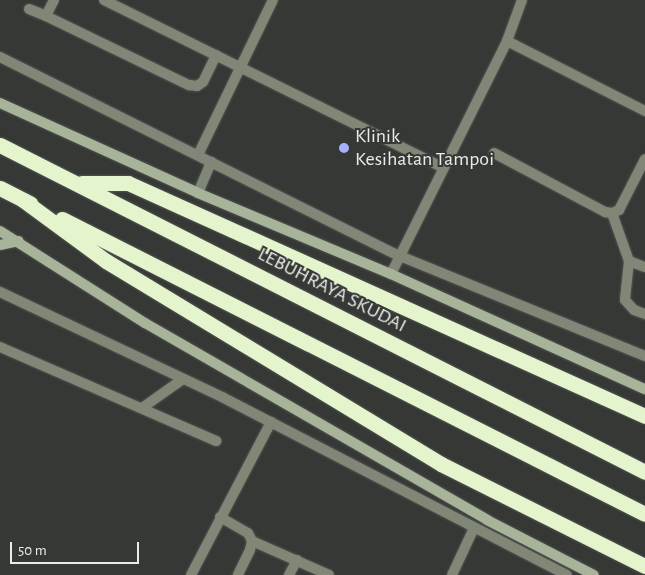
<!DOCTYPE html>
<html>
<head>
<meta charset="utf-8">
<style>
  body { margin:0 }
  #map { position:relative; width:645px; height:575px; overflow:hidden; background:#363835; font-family:"Alegreya Sans",sans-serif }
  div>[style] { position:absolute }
  .roads { filter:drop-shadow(0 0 1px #535552) drop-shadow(0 0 1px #535552) }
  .lane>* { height:10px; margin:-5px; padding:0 5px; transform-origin:5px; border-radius:5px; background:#808777 }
  .street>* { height:10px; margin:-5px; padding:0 5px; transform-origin:5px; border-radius:5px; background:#808777 }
  .secondary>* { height:10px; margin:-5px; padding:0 5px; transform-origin:5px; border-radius:5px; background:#a8b49a }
  .highway>* { height:15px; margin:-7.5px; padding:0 7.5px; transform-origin:7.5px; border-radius:7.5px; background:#e4f5cd }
  .dots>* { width:14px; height:14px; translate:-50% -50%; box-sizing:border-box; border:2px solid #363835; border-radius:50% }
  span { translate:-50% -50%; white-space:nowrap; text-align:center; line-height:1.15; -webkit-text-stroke:4px #363835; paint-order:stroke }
  .poi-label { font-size:20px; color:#ebecea }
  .left { translate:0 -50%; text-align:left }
  .street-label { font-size:20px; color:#ebecea }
  .scale { position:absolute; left:10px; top:542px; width:129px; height:22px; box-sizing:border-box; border:2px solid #ebecea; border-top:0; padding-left:6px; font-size:15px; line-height:18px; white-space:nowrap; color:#ebecea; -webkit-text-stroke:4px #363835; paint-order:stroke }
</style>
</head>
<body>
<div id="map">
  <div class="roads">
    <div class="lane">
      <i style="left:54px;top:0;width:18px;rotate:117deg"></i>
      <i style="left:46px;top:16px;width:159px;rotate:25.8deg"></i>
      <i style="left:189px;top:85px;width:8px;rotate:7deg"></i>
      <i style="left:197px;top:86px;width:7px;rotate:-34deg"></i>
      <i style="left:203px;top:82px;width:30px;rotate:-64deg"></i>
      <i style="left:104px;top:0;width:379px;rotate:26.3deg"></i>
      <i style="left:29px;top:9px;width:18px;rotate:22deg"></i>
      <i style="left:198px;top:155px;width:172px;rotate:-64.2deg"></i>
      <i style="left:612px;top:213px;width:51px;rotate:70.5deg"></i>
      <i style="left:629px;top:261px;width:39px;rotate:96deg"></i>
      <i style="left:625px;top:300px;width:13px;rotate:48deg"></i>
      <i style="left:634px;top:310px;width:12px;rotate:20deg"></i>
      <i style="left:629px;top:261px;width:17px;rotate:21deg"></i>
      <i style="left:391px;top:274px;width:260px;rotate:-63.5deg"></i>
      <i style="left:0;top:292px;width:246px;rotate:25.3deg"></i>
      <i style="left:222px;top:397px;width:388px;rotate:27.3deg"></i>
      <i style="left:0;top:347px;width:236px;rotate:23.5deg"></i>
      <i style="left:142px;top:408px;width:50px;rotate:-35.3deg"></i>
      <i style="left:220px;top:517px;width:32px;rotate:30deg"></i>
      <i style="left:248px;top:533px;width:9px;rotate:63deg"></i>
      <i style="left:252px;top:541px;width:9px;rotate:103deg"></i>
      <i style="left:250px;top:550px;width:28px;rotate:116deg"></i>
      <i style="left:252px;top:541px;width:84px;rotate:23.8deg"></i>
      <i style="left:191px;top:575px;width:173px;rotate:-62.4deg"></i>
      <i style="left:289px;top:575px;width:17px;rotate:-62deg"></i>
      <i style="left:452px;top:575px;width:52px;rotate:-64.9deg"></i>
    </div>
    <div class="street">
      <i style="left:522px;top:0;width:44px;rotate:110.1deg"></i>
      <i style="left:507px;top:41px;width:155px;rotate:26.9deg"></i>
      <i style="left:0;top:57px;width:447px;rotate:26.5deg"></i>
      <i style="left:400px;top:256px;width:265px;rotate:22.2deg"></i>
      <i style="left:494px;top:153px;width:126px;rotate:28deg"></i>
      <i style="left:605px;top:212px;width:7px;rotate:8deg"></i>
      <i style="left:612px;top:213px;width:8px;rotate:-23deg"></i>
      <i style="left:619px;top:210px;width:57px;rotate:-63deg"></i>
      <i style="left:198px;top:193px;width:34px;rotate:-67deg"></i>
    </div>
    <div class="secondary">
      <i style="left:0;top:103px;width:217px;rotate:24.4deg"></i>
      <i style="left:198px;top:193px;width:209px;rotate:22.8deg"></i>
      <i style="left:391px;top:274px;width:279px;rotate:24.4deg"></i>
      <i style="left:0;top:231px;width:172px;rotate:32.4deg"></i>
      <i style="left:145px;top:323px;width:395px;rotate:29.9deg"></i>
      <i style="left:487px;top:520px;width:120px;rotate:27.2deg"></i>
      <i style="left:0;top:245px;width:19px;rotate:-12deg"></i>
    </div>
    <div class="highway">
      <i style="left:0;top:145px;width:723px;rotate:26.88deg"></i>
      <i style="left:82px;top:183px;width:46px"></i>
      <i style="left:128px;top:183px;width:567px;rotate:24.26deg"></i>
      <i style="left:0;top:188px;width:34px;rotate:27deg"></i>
      <i style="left:23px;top:200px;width:103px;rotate:36.3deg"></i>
      <i style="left:106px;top:261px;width:392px;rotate:31.2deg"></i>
      <i style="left:441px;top:464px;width:228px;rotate:26.6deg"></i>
      <i style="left:62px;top:219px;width:653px;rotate:26.84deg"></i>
    </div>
  </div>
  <div class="dots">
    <i style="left:344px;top:148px;background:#a6b1fc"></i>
  </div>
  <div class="poi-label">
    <span class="left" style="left:355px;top:148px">Klinik<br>Kesihatan Tampoi</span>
  </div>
  <div class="street-label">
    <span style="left:332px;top:290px;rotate:27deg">LEBUHRAYA SKUDAI</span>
  </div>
  <div class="scale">50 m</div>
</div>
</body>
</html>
